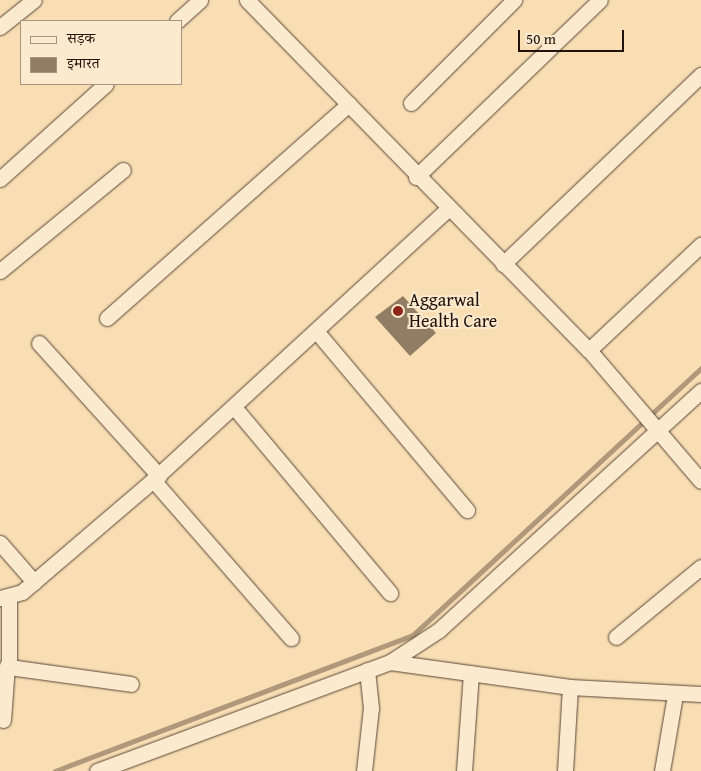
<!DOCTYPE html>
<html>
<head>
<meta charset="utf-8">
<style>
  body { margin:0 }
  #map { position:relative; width:701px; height:771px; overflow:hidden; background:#f9deb4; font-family:"Gentium Book Plus","Noto Serif Devanagari",serif }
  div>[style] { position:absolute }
  .stream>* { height:4.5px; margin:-2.25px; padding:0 2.25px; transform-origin:2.25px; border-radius:2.25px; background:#b0997b }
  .building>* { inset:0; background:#917d63 }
  .roads { filter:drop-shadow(0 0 1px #574635) drop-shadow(0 0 1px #574635) }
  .minor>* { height:15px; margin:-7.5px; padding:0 7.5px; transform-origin:7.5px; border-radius:7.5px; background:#fbeace }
  .dots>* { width:14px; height:14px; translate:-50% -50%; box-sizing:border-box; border:2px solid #fbeace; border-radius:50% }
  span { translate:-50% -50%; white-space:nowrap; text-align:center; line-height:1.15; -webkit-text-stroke:4px #fbeace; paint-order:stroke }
  .poi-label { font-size:18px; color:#21130b }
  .left { translate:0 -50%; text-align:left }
  .legend { position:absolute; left:20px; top:20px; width:162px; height:65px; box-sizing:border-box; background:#fbeace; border:1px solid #a49480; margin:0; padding:6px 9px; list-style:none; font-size:15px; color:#21130b }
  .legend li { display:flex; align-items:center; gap:10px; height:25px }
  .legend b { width:25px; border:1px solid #a49480 }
  .scale { position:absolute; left:518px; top:30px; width:106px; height:22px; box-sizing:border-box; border:2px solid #21130b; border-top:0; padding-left:6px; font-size:15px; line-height:18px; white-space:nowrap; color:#21130b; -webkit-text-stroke:4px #fbeace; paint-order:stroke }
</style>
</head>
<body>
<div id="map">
  <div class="stream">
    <i style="left:55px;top:771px;width:383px;rotate:-20.8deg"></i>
    <i style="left:413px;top:635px;width:393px;rotate:-42.8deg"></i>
  </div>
  <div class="building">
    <i style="clip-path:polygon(403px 296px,436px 333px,410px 356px,375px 317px)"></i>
  </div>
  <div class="roads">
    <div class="minor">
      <i style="left:247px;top:0;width:489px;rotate:45.7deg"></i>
      <i style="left:589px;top:350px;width:172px;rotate:49.5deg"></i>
      <i style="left:177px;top:21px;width:31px;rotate:-42deg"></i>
      <i style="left:0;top:27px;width:43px;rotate:-38.5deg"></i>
      <i style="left:411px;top:103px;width:146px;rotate:-45deg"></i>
      <i style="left:416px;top:177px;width:255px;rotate:-43.9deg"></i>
      <i style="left:0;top:179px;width:142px;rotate:-41.9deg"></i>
      <i style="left:503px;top:264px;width:274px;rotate:-43.7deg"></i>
      <i style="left:0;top:271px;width:159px;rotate:-39.4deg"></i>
      <i style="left:107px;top:318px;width:323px;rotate:-41.5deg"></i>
      <i style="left:317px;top:332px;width:233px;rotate:49.9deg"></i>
      <i style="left:39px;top:343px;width:179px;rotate:47.9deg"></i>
      <i style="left:589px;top:350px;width:154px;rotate:-43.2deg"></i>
      <i style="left:234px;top:407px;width:243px;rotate:50deg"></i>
      <i style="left:153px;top:480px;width:210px;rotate:48.9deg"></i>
      <i style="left:0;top:543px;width:52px;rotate:48.9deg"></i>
      <i style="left:0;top:598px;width:23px;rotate:-15deg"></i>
      <i style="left:22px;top:592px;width:172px;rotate:-40.5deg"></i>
      <i style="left:153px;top:480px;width:401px;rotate:-42.6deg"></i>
      <i style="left:9px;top:598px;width:69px;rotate:90deg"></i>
      <i style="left:9px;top:667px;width:123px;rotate:7.9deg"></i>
      <i style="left:616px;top:637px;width:110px;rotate:-39.5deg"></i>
      <i style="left:390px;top:662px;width:182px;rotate:7.9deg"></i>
      <i style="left:570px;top:687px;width:131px;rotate:3.1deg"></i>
      <i style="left:3px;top:720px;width:55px;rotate:-85.8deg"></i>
      <i style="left:97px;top:771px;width:313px;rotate:-20.4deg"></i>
      <i style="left:390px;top:662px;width:59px;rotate:-33.1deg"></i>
      <i style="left:439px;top:630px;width:355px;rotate:-42.4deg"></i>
      <i style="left:364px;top:771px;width:63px;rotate:-83.7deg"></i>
      <i style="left:371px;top:708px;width:38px;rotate:-96deg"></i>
      <i style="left:464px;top:771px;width:98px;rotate:-85.9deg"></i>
      <i style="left:565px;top:771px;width:84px;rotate:-86.6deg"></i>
      <i style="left:662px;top:771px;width:77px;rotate:-80.3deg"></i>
    </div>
  </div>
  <div class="dots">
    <i style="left:398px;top:311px;background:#8f2418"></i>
  </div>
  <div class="poi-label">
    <span class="left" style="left:409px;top:311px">Aggarwal<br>Health Care</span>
  </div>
  <ul class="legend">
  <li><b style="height:6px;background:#fbeace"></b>सड़क</li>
  <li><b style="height:14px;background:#917d63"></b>इमारत</li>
  </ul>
  <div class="scale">50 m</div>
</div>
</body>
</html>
